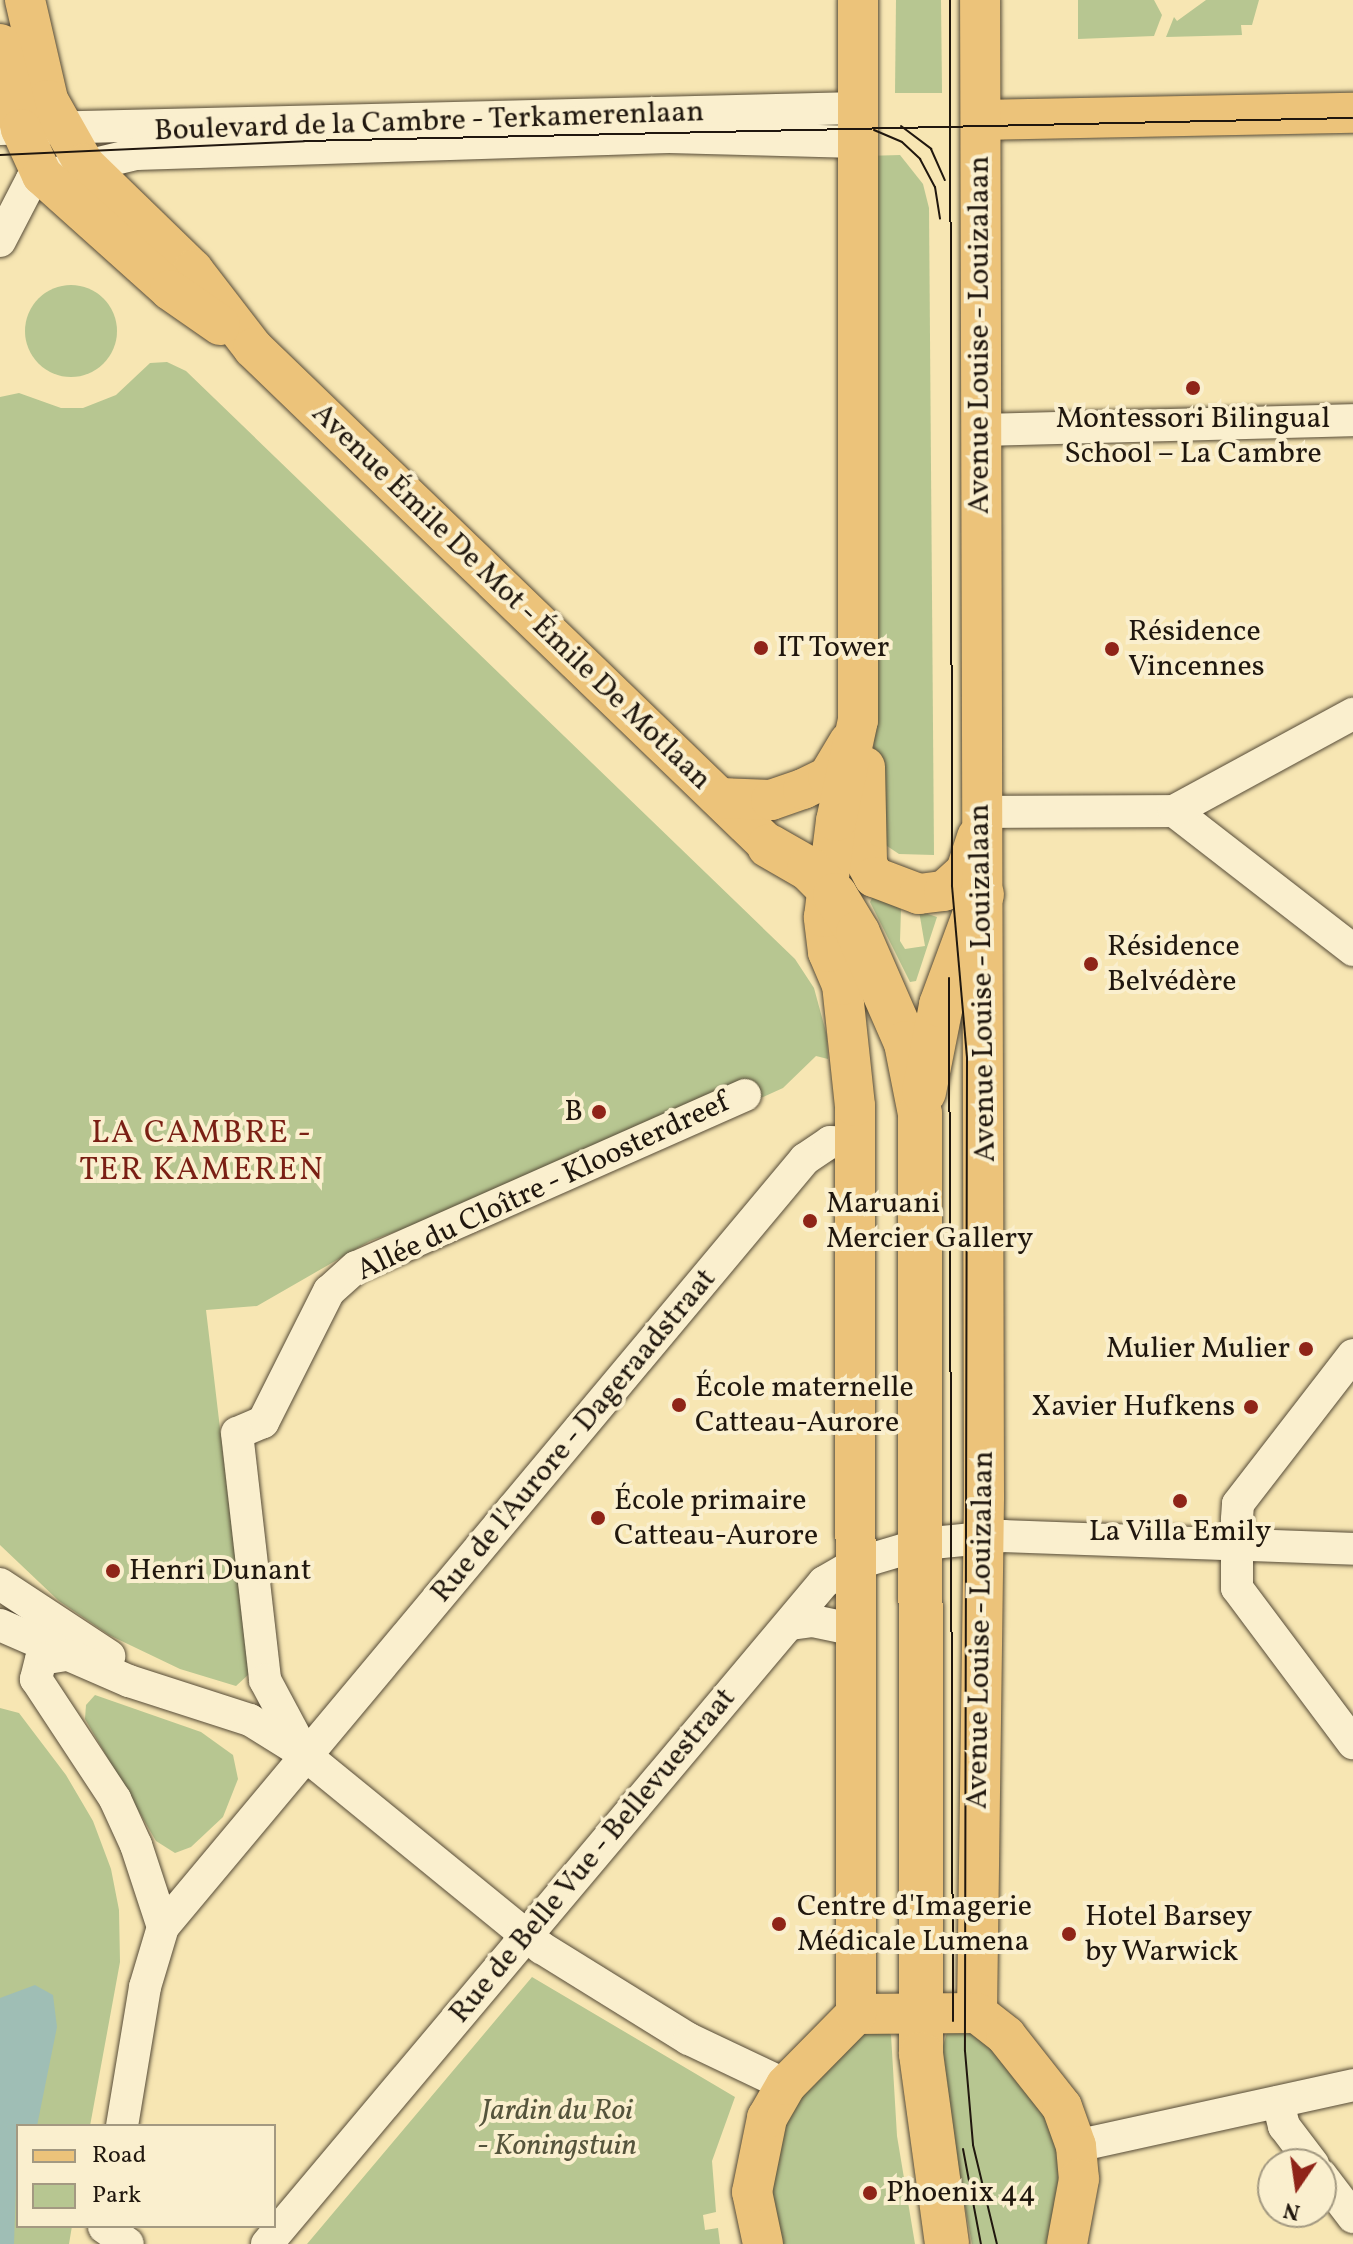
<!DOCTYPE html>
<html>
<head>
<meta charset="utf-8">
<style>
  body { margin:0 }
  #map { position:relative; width:1353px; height:2244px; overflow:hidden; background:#f7e6b3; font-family:Vollkorn,serif }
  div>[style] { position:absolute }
  .green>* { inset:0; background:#b7c691 }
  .round { border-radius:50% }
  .water>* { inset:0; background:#9fbeb5 }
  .roads { filter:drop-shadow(0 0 2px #564b37) drop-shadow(0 0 2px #564b37) }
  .minor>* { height:32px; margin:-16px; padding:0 16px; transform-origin:16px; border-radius:16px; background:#faefce }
  .major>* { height:40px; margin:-20px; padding:0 20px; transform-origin:20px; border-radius:20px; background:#ecc37a }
  .highway>* { height:44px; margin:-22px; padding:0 22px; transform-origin:22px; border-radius:22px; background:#ecc37a }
  .tram>* { height:2px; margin:-1px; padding:0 1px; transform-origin:1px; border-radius:1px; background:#20170e }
  .dots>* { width:22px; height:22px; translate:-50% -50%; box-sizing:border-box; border:4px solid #faefce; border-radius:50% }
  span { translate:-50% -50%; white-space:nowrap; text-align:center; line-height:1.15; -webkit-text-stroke:8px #faefce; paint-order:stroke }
  .street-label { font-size:30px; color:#20170e }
  .poi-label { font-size:30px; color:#20170e }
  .left { translate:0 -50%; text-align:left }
  .right { translate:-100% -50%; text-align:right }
  .park-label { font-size:30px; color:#55543c; font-style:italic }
  .neighbourhood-label { font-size:32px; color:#7a1f14; letter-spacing:2px }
  .legend { position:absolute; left:16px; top:2124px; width:260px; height:104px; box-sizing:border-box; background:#faefce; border:2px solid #a39981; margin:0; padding:10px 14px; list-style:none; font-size:24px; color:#20170e }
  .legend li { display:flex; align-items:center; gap:16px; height:40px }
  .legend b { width:40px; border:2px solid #a39981 }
  .north { position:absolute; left:1257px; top:2148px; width:80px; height:80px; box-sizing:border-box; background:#faefce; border:2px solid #a39981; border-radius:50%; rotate:193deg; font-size:22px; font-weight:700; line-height:32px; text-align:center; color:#20170e }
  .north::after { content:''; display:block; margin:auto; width:28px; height:36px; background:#8f2418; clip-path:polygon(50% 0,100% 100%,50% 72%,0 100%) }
</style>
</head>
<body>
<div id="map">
  <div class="green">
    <i style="clip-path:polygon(896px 0,941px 0,942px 93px,895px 93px)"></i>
    <i style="clip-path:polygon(1078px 0,1154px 0,1162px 15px,1154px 36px,1078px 39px)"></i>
    <i style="clip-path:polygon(1206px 0,1259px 0,1252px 25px,1241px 25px,1242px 35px,1166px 37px,1174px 17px,1177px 21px)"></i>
    <i style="clip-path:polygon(900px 155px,923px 184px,929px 208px,934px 855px,899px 854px,875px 838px,865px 156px)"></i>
    <i class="round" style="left:25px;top:285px;width:92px;height:92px"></i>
    <i style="clip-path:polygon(167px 362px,186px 371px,795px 959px,814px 988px,827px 1036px,828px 1059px,816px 1056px,783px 1088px,752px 1102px,370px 1241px,257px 1306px,206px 1310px,249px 1674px,236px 1686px,180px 1669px,109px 1635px,59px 1601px,0 1545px,0 397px,19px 393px,61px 408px,83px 408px,116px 395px,150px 363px)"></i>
    <i style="clip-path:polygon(873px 896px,901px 909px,900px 941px,905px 949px,925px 946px,919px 911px,937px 917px,916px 981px,910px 982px,870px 902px)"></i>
    <i style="clip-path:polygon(95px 1695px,201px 1732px,233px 1755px,238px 1779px,223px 1817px,191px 1847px,175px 1853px,156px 1841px,85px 1719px,86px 1705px)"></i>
    <i style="clip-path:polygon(0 1708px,19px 1713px,66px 1775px,93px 1821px,111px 1869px,119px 1910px,120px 1962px,90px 2126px,18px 2126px,18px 2226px,72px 2226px,69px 2244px,0 2244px)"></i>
    <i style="clip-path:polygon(532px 1977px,735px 2097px,712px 2161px,716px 2212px,703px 2215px,705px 2230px,718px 2228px,720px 2244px,307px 2244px)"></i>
    <i style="clip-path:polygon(864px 2029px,886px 2029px,891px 2035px,897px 2136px,915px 2244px,783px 2244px,771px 2196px,779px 2133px,803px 2092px)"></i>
    <i style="clip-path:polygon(948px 2029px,971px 2029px,988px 2043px,1051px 2125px,1064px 2180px,1052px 2244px,972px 2244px,948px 2116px,943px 2046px)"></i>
  </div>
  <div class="water">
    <i style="clip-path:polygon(35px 1985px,53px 1995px,57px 2027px,37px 2126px,18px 2126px,14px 2244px,0 2244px,0 1998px)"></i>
  </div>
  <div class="roads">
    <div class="minor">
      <i style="left:0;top:129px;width:858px;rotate:-1.4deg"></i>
      <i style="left:0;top:241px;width:70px;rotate:-62.7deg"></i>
      <i style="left:32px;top:179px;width:107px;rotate:-13.5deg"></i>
      <i style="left:136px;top:154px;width:533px;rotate:-1.83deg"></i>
      <i style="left:669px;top:137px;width:188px;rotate:1.5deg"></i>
      <i style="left:979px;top:430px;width:374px;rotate:-1.5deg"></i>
      <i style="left:1174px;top:811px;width:227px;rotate:37.8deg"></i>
      <i style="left:981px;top:812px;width:193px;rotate:-0.3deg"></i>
      <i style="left:1174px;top:811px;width:204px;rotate:-28.5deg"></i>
      <i style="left:745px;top:1095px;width:425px;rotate:156.1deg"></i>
      <i style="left:356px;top:1267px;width:36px;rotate:138deg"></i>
      <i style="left:329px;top:1291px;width:147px;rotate:116.7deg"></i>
      <i style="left:263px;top:1422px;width:28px;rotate:157deg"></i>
      <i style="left:237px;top:1433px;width:249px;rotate:83.5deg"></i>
      <i style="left:265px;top:1680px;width:85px;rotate:61.9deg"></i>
      <i style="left:305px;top:1755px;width:306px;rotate:39.2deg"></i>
      <i style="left:542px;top:1948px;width:173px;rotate:31.8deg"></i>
      <i style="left:689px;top:2039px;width:107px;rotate:25.4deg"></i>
      <i style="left:1353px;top:1355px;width:188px;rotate:127.7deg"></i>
      <i style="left:1238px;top:1504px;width:16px;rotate:94deg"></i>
      <i style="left:1237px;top:1520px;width:68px;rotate:90deg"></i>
      <i style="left:1237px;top:1588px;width:194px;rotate:53.2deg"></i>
      <i style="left:0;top:1584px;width:131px;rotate:33.4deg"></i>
      <i style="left:791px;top:1624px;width:22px;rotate:-8deg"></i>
      <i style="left:813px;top:1621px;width:44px;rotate:11.8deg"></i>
      <i style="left:0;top:1625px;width:141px;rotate:23.5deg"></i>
      <i style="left:129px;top:1681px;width:127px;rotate:17.9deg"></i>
      <i style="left:250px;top:1720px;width:62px;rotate:31.9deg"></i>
      <i style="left:66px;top:1655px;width:25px;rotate:171deg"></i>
      <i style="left:41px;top:1659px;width:21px;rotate:104deg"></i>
      <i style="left:36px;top:1679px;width:144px;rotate:56.6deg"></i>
      <i style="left:115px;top:1799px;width:51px;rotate:65.5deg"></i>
      <i style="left:136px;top:1845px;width:86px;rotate:71.8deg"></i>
      <i style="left:1278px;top:2102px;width:25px;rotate:76deg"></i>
      <i style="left:1284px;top:2126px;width:48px;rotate:52.7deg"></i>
      <i style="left:122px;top:2126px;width:141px;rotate:-80.6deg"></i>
      <i style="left:145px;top:1987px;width:63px;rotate:-73.3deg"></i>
      <i style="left:163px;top:1927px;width:1001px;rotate:-50.11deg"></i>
      <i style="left:805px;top:1159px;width:30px;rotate:-34deg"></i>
      <i style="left:830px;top:1142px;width:26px;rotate:2deg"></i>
      <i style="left:1076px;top:2146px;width:284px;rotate:-12.4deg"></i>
      <i style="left:1321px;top:2175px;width:53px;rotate:52.7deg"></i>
      <i style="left:104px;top:2227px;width:29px;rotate:35deg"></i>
      <i style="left:267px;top:2244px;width:865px;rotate:-49.92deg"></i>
      <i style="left:824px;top:1582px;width:36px;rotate:-30deg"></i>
      <i style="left:855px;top:1564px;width:70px;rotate:-16.6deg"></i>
      <i style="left:922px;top:1544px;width:82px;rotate:-5.6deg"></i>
      <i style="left:1004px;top:1536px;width:349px;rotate:2.1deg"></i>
    </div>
    <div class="major">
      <i style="left:25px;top:0;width:103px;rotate:77deg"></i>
      <i style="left:48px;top:100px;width:73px;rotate:60.6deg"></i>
      <i style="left:84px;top:164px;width:152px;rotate:44.2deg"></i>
      <i style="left:193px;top:270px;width:98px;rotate:52.4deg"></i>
      <i style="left:253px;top:348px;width:717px;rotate:43.98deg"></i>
      <i style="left:0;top:44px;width:88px;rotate:76.1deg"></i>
      <i style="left:21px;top:129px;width:51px;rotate:65.5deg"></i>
      <i style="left:42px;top:175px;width:172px;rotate:41.9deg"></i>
      <i style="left:170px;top:290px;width:61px;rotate:35deg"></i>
      <i style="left:981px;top:120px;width:372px;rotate:-1.1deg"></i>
      <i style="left:865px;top:767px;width:97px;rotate:88.8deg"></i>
      <i style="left:867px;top:864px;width:15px;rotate:62deg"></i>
      <i style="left:874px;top:877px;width:48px;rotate:20.7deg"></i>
      <i style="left:919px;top:894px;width:25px;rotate:-7deg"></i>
      <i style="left:944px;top:891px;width:30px;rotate:-42deg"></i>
      <i style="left:966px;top:871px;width:36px;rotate:-72deg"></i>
      <i style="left:721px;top:798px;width:50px;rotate:2.3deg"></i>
      <i style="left:771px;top:800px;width:34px;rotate:-19deg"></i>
      <i style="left:803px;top:789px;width:28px;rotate:-26deg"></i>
      <i style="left:828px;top:777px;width:41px;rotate:-59deg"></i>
      <i style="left:977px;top:2013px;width:517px;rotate:-89.22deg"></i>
      <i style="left:984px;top:1496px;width:1496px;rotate:-90.15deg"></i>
      <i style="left:856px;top:2014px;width:121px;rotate:-0.5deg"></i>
      <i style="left:977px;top:2013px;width:37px;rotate:38deg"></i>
      <i style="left:1006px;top:2036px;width:90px;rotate:51.7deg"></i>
      <i style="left:1062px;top:2107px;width:41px;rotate:70.3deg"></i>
      <i style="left:1076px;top:2146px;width:33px;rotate:85deg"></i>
      <i style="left:1079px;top:2179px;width:66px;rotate:100.5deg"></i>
      <i style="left:763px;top:2244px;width:53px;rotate:-101.9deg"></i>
      <i style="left:752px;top:2192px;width:76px;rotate:-78.5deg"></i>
      <i style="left:767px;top:2118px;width:38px;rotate:-60deg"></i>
      <i style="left:786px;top:2085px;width:100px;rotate:-45.4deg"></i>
      <i style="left:856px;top:2014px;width:908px;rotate:-90.06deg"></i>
      <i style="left:855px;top:1106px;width:122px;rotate:-96.1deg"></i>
      <i style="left:842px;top:985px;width:36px;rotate:-113deg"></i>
      <i style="left:828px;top:952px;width:35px;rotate:-97deg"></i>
      <i style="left:824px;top:917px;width:97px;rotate:-82.9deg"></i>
      <i style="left:836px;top:821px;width:103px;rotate:-77.7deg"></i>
      <i style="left:858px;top:720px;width:720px;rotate:-90deg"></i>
    </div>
    <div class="highway">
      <i style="left:769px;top:846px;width:46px;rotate:29.9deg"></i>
      <i style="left:809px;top:869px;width:37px;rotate:45deg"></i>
      <i style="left:835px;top:895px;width:44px;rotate:58.8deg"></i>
      <i style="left:858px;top:933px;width:120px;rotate:66.4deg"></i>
      <i style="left:906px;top:1043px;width:72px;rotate:78.8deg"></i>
      <i style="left:920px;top:1114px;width:940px;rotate:89.94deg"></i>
      <i style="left:921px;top:2054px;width:192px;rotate:82.2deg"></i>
      <i style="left:924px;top:1092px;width:89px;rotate:-78.9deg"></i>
      <i style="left:941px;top:1005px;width:118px;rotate:-69.7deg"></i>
    </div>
  </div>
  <div class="tram">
    <i style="left:950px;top:0;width:886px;rotate:89.87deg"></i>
    <i style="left:952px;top:886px;width:174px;rotate:85deg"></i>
    <i style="left:967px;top:1059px;width:992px;rotate:90.12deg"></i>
    <i style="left:965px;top:2051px;width:94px;rotate:85.1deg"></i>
    <i style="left:973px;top:2145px;width:102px;rotate:76.4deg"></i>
    <i style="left:901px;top:126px;width:38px;rotate:37deg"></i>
    <i style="left:931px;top:149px;width:34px;rotate:66deg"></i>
    <i style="left:874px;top:130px;width:30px;rotate:23deg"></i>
    <i style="left:902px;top:142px;width:25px;rotate:43deg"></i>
    <i style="left:920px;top:159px;width:32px;rotate:62deg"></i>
    <i style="left:935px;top:187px;width:32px;rotate:81deg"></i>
    <i style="left:0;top:155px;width:304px;rotate:-2.6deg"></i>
    <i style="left:304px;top:141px;width:1049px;rotate:-1.26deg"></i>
    <i style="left:949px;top:978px;width:1043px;rotate:89.78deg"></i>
    <i style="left:963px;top:2149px;width:97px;rotate:79.3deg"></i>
  </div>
  <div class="dots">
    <i style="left:1193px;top:388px;background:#8f2418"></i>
    <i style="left:761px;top:648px;background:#8f2418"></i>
    <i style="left:1112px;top:649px;background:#8f2418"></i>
    <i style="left:1091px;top:964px;background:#8f2418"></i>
    <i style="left:599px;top:1112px;background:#8f2418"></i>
    <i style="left:810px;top:1221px;background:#8f2418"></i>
    <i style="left:1306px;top:1349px;background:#8f2418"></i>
    <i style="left:679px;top:1405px;background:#8f2418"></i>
    <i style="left:1251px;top:1407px;background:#8f2418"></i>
    <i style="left:1180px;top:1501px;background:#8f2418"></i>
    <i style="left:598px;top:1518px;background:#8f2418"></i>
    <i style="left:113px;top:1571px;background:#8f2418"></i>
    <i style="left:779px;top:1924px;background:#8f2418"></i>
    <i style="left:1069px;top:1934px;background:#8f2418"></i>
    <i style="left:870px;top:2193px;background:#8f2418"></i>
  </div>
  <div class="street-label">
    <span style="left:429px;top:122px;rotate:-2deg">Boulevard de la Cambre - Terkamerenlaan</span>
    <span style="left:980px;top:335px;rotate:-90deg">Avenue Louise - Louizalaan</span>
    <span style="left:511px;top:597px;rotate:44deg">Avenue Émile De Mot - Émile De Motlaan</span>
    <span style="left:983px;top:983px;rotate:-91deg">Avenue Louise - Louizalaan</span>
    <span style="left:543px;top:1187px;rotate:-25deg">Allée du Cloître - Kloosterdreef</span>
    <span style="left:574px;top:1436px;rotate:-50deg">Rue de l'Aurore - Dageraadstraat</span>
    <span style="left:981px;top:1630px;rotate:-89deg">Avenue Louise - Louizalaan</span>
    <span style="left:593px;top:1856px;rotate:-50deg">Rue de Belle Vue - Bellevuestraat</span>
  </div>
  <div class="poi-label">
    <span style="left:1193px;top:436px">Montessori Bilingual<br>School – La Cambre</span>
    <span class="left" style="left:1128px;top:649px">Résidence<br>Vincennes</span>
    <span class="left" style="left:777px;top:648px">IT Tower</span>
    <span class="left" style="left:1107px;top:964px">Résidence<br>Belvédère</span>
    <span class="right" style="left:583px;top:1112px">B</span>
    <span class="left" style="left:826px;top:1221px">Maruani<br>Mercier Gallery</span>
    <span class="right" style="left:1290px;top:1349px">Mulier Mulier</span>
    <span class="left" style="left:695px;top:1405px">École maternelle<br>Catteau-Aurore</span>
    <span class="right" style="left:1235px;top:1407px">Xavier Hufkens</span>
    <span class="left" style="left:614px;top:1518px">École primaire<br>Catteau-Aurore</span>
    <span style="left:1180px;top:1532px">La Villa Emily</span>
    <span class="left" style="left:129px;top:1571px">Henri Dunant</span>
    <span class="left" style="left:797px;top:1924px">Centre d'Imagerie<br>Médicale Lumena</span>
    <span class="left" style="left:1085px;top:1934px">Hotel Barsey<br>by Warwick</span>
    <span class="left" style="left:886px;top:2193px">Phoenix 44</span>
  </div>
  <div class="park-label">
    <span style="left:557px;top:2128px">Jardin du Roi<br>- Koningstuin</span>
  </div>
  <div class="neighbourhood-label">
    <span style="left:202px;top:1153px">LA CAMBRE -<br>TER KAMEREN</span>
  </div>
  <ul class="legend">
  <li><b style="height:10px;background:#ecc37a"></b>Road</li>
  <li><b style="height:22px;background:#b7c691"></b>Park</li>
  </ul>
  <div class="north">N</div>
</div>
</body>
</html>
